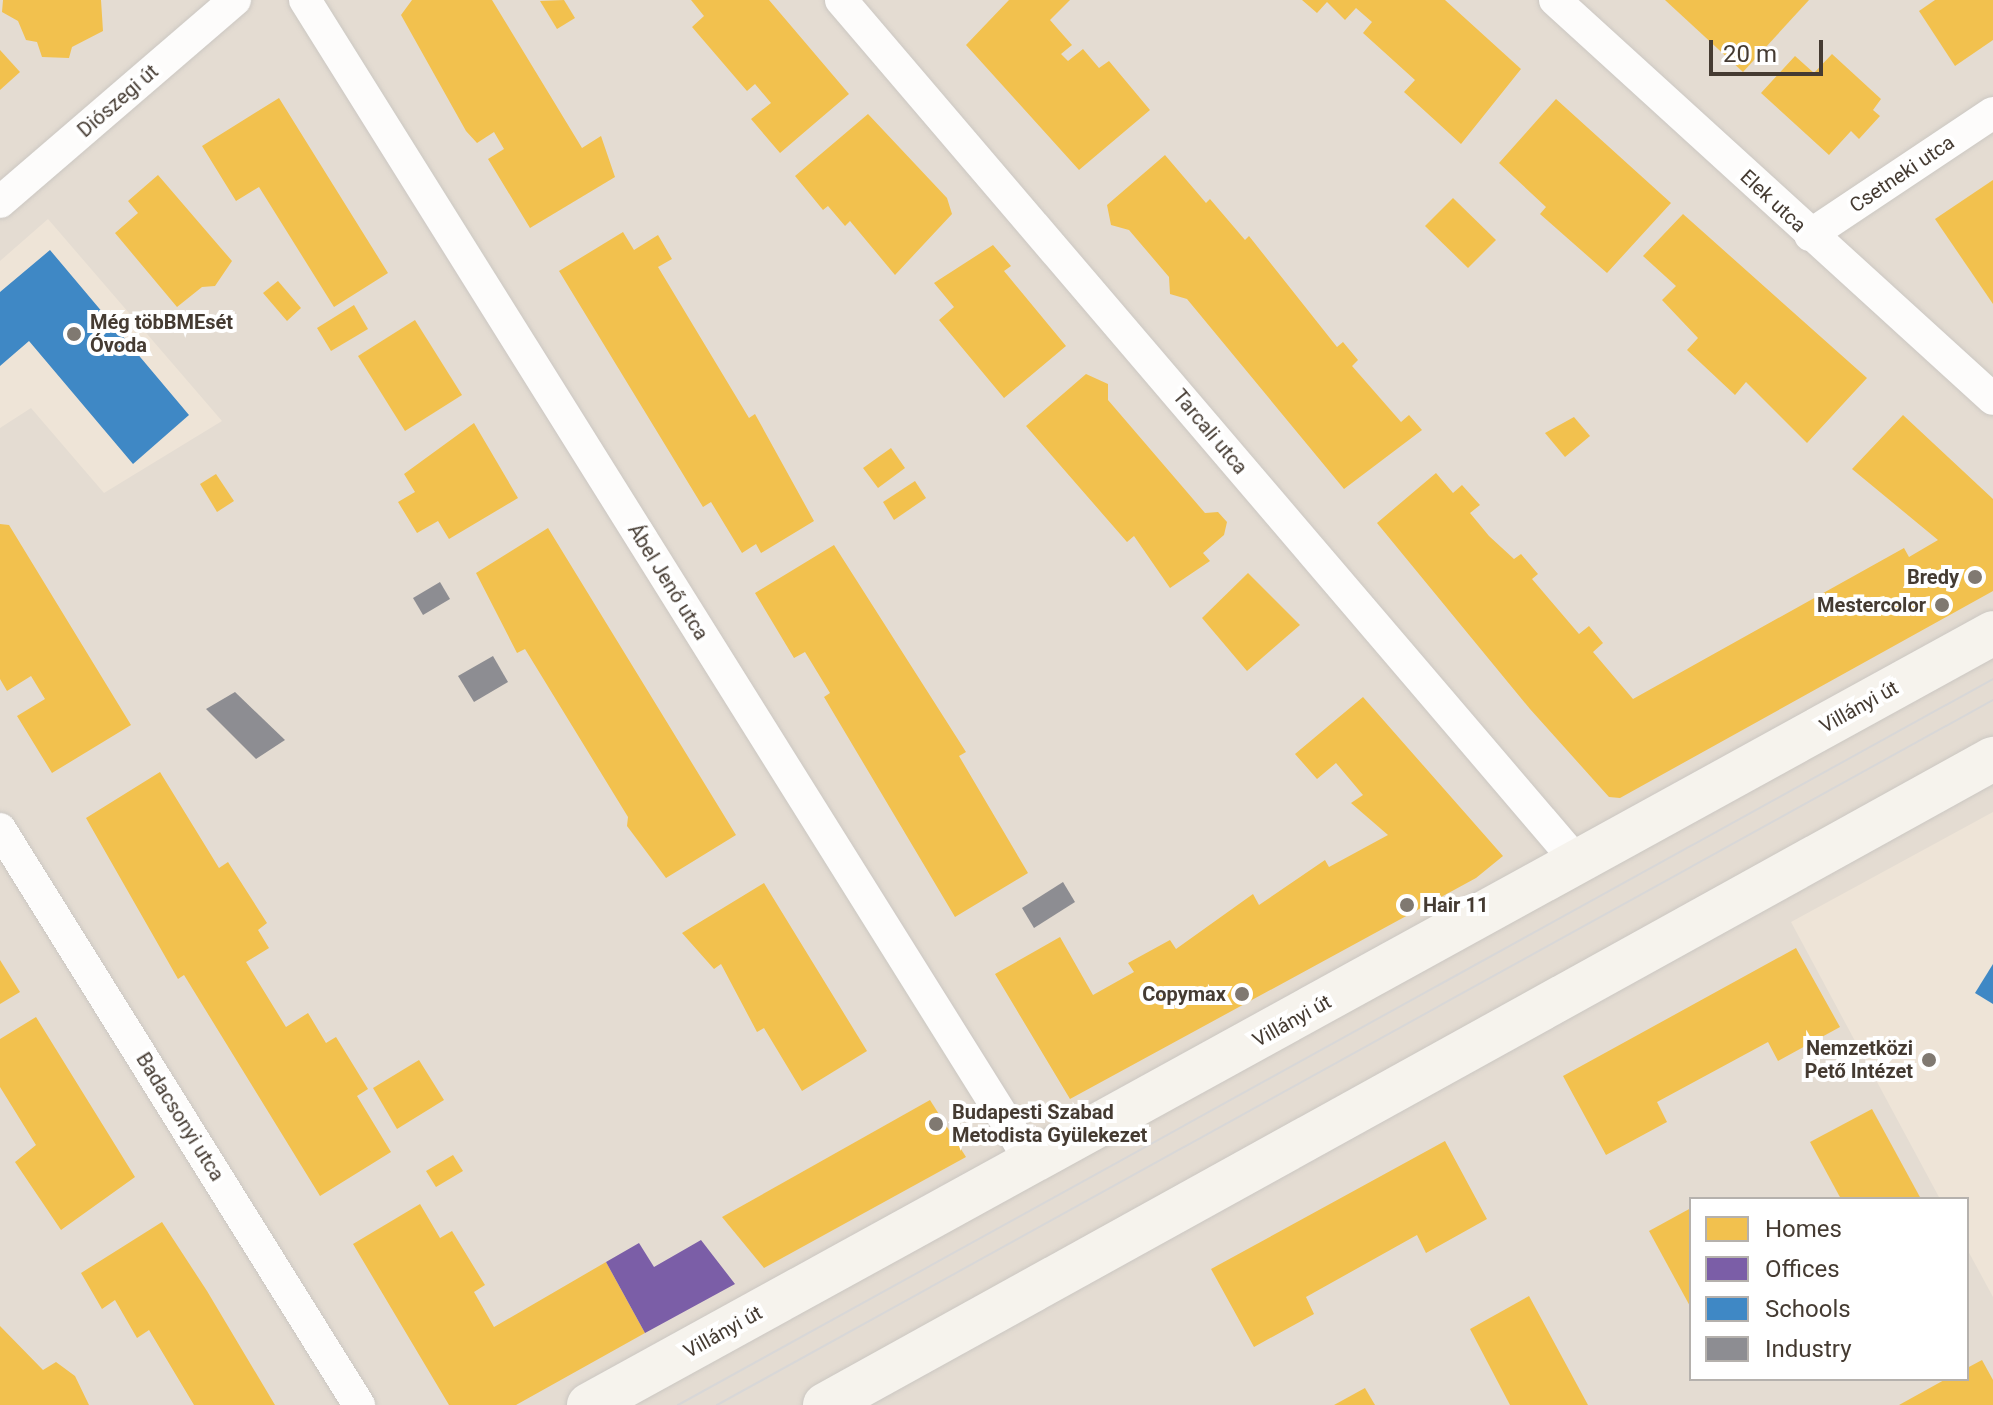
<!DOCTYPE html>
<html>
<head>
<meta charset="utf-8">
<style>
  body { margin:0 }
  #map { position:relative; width:1993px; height:1405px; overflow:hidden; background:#efebe6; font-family:Roboto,sans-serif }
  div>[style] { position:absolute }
  .residential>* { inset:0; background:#e4dcd2 }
  .education>* { inset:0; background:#eee4d7 }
  .homes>* { inset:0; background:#f2c14e }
  .offices>* { inset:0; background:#7b5ea7 }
  .schools>* { inset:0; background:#3f88c5 }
  .industry>* { inset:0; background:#8d8d92 }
  .roads { filter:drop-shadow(0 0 2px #cbc7c2) drop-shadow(0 0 2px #cbc7c2) }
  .street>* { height:32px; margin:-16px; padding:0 16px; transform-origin:16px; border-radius:16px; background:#fdfcfb }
  .secondary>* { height:44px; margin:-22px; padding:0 22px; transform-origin:22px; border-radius:22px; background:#f6f3ed }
  .tram>* { height:2px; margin:-1px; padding:0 1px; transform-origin:1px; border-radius:1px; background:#d8d7d7 }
  .dots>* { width:22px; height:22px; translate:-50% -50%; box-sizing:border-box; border:4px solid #fff; border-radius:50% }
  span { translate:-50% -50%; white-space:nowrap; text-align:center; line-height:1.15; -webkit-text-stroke:8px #fff; paint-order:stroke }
  .street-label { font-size:20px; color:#453b32 }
  .poi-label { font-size:20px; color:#453b32; font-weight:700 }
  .left { translate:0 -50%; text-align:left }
  .right { translate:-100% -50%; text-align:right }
  .legend { position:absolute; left:1689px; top:1197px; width:280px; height:184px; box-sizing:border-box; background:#fff; border:2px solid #b5b1ad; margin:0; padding:10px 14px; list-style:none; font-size:24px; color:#453b32 }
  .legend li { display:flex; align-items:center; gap:16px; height:40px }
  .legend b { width:40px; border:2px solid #b5b1ad }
  .scale { position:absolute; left:1709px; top:40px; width:114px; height:36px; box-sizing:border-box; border:4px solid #453b32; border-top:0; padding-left:10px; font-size:24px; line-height:28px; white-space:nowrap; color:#453b32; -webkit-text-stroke:6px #fff; paint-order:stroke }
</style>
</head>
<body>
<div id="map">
  <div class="residential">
    <i style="clip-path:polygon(evenodd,0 0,1993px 0,1993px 1405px,0 1405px,0 0,1691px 1199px,1967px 1199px,1967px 1379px,1691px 1379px,1691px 1199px)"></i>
  </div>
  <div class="education">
    <i style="clip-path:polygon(48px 219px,222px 421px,104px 493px,31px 408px,0 428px,0 261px)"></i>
    <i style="clip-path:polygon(1993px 812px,1993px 1297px,1967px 1249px,1967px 1199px,1940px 1199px,1791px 922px)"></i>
  </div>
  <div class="homes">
    <i style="clip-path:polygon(3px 0,101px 0,103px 31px,72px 47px,69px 58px,42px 57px,37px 42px,26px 40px,18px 21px,2px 12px)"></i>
    <i style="clip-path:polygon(412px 0,492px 0,582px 148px,601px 136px,615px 177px,530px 228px,488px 159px,504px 149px,494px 132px,477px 143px,466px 131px,401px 15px)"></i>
    <i style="clip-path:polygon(564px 0,575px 18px,557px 29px,540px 1px)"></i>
    <i style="clip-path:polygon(691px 0,769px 0,849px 94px,780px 153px,751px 119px,771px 103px,755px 84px,747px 91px,692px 27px,704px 16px)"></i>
    <i style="clip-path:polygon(1009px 0,1070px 0,1050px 20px,1072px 45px,1061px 54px,1068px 61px,1083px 49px,1099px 68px,1109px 61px,1150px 110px,1079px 170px,966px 45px)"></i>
    <i style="clip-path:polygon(1302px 0,1445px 0,1521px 69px,1461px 144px,1404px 92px,1415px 80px,1363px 33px,1372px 22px,1356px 8px,1345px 20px,1327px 2px,1317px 13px)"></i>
    <i style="clip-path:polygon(1665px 0,1809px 0,1743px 72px)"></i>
    <i style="clip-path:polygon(1935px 0,1993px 0,1993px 40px,1955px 66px,1919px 11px)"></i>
    <i style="clip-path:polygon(0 50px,20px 72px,0 90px)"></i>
    <i style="clip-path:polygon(1832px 54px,1881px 99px,1873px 110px,1880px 116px,1859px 139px,1851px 131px,1829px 155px,1761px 93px,1795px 56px,1814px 73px)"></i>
    <i style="clip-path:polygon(279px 98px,388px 273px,334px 307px,259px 187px,236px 201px,202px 146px)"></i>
    <i style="clip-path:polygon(1556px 99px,1671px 203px,1607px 273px,1540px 214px,1546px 207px,1499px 163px)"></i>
    <i style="clip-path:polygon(868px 114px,947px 198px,952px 214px,895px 275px,850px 221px,845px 226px,828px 206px,823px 210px,795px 176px)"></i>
    <i style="clip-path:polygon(1165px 155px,1206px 203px,1210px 199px,1245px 240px,1249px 236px,1337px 347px,1343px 342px,1358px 360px,1352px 366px,1401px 422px,1409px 415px,1422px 430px,1344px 489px,1187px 299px,1170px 294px,1169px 277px,1129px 230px,1111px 225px,1107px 205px)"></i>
    <i style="clip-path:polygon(158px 175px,232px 261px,215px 286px,202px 287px,177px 307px,115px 233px,138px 213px,128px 201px)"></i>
    <i style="clip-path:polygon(1993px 180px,1993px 304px,1935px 219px)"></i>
    <i style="clip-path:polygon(1453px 198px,1496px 240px,1468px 268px,1425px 226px)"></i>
    <i style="clip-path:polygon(1683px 214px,1867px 378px,1807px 443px,1746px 382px,1735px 395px,1687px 350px,1698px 338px,1662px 300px,1676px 286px,1643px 256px)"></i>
    <i style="clip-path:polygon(623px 232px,634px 250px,658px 235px,672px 259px,658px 267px,749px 418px,755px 414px,814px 521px,761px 553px,756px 544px,742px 553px,711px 502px,703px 507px,559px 271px)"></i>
    <i style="clip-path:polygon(993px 245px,1011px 266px,1004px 271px,1066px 346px,1004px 398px,939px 320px,954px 307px,934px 283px)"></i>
    <i style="clip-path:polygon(278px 281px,301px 308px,287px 321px,263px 293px)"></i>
    <i style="clip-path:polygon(354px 305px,368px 329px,331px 351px,317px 328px)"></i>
    <i style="clip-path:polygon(415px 320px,462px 395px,405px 431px,358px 356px)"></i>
    <i style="clip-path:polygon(1086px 374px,1108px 384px,1108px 400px,1205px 513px,1218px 512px,1227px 522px,1224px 535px,1203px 553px,1210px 561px,1170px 588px,1134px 536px,1127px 542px,1026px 426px)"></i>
    <i style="clip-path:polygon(1903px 415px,1993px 499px,1993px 591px,1620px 798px,1609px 797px,1530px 709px,1377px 523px,1436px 473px,1453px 493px,1462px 485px,1480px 505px,1470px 513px,1489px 536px,1514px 559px,1521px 554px,1538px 574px,1532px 579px,1579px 634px,1589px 626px,1603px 643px,1593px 652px,1633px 699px,1904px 548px,1909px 557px,1938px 540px,1852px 469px)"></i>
    <i style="clip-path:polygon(1574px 417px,1590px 436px,1565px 457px,1545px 433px)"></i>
    <i style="clip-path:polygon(474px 423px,518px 498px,449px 539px,438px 521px,417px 533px,398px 502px,415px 492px,404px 474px)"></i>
    <i style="clip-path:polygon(891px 448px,905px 468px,878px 488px,863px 468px)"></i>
    <i style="clip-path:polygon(216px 474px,234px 501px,217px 512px,200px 484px)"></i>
    <i style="clip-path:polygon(915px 481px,926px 498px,894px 520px,883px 502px)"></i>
    <i style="clip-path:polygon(0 524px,9px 525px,131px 725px,52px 773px,17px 716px,45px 699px,31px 676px,7px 691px,0 679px)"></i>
    <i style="clip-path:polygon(548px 528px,736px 835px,666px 878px,627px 826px,628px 817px,525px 649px,517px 653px,476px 573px)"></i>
    <i style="clip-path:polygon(834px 545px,966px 752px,959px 756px,1028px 873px,955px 917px,824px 697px,830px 693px,805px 652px,794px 658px,755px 593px)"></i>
    <i style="clip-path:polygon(1248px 573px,1300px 625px,1247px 671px,1202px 618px)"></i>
    <i style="clip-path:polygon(1363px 697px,1503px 856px,1476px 878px,1070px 1099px,995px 974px,1060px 937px,1093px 995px,1134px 972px,1128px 963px,1170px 940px,1176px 949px,1253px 894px,1259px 905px,1325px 860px,1329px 867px,1388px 835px,1351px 803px,1363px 795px,1336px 763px,1317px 779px,1295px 754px)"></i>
    <i style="clip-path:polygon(160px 772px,219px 868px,228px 862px,267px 923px,258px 930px,269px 948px,246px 962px,286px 1027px,308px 1013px,326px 1043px,336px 1037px,368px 1089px,357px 1096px,391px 1152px,320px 1196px,184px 975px,178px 979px,86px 818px)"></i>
    <i style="clip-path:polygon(764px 883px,867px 1051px,802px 1091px,764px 1028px,757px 1032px,721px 964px,714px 969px,682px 933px)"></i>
    <i style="clip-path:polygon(1796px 948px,1840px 1027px,1778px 1061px,1768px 1042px,1657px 1102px,1667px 1122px,1606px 1155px,1563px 1076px)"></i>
    <i style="clip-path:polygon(0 960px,20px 992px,0 1004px)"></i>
    <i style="clip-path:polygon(36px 1017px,135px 1177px,61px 1230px,15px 1162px,36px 1145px,0 1087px,0 1039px)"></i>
    <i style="clip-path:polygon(419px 1060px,444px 1100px,397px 1129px,373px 1088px)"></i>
    <i style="clip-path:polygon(930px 1100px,966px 1157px,764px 1268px,722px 1217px)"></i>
    <i style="clip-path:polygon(1872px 1109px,1921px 1199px,1841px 1199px,1810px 1142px)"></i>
    <i style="clip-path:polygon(1445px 1141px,1487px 1219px,1426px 1253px,1417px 1235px,1306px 1297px,1314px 1314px,1254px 1347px,1211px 1269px)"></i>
    <i style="clip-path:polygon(453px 1155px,463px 1171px,436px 1187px,426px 1171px)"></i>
    <i style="clip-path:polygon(420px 1204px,440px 1238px,452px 1231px,485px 1285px,474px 1292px,494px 1327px,606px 1262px,645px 1333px,516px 1405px,449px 1405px,353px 1244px)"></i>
    <i style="clip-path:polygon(1691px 1208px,1691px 1308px,1649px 1231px)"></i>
    <i style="clip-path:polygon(162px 1222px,207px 1291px,275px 1405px,194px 1405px,149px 1330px,137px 1338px,115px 1300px,102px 1309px,81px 1273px)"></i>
    <i style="clip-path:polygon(1529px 1296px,1588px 1405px,1510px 1405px,1470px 1329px)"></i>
    <i style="clip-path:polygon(0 1326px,43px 1370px,56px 1362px,75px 1376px,89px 1405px,0 1405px)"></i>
    <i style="clip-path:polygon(1982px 1360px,1993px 1380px,1993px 1405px,1899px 1405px,1946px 1379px,1967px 1379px,1967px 1368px)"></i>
    <i style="clip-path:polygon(1365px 1388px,1375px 1405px,1334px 1405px)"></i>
  </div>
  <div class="offices">
    <i style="clip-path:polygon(701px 1240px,735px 1284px,645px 1333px,606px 1262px,639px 1243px,654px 1267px)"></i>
  </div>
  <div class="schools">
    <i style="clip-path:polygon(50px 250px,189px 415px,133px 464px,29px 341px,0 366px,0 292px)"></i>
    <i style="clip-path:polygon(1993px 964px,1993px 1004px,1975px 993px)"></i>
  </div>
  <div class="industry">
    <i style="clip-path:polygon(440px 582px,450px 599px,423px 615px,413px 598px)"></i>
    <i style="clip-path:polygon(493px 656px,508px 682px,474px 702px,458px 676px)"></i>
    <i style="clip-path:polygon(235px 692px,285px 740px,256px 759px,206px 709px)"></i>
    <i style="clip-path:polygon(1063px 882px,1075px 902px,1034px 928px,1022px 908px)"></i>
  </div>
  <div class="roads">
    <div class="street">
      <i style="left:305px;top:0;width:1372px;rotate:57.99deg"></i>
      <i style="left:841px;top:0;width:1136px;rotate:49.5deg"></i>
      <i style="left:1555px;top:0;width:592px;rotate:42.33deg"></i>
      <i style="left:0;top:202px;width:310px;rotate:-40.7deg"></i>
      <i style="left:1810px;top:235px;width:220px;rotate:-33.7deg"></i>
      <i style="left:0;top:829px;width:679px;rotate:58.07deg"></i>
    </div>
    <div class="secondary">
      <i style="left:589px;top:1405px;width:1602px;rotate:-28.8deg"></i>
      <i style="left:825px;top:1405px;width:1335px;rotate:-28.95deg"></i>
    </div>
  </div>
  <div class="tram">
    <i style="left:678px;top:1405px;width:1502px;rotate:-28.9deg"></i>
    <i style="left:717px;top:1405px;width:1458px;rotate:-28.92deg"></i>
  </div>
  <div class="dots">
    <i style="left:74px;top:334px;background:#807971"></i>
    <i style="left:1975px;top:577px;background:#807971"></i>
    <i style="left:1942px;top:605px;background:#807971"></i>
    <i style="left:1407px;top:905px;background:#807971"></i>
    <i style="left:1242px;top:994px;background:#807971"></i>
    <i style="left:1929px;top:1060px;background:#807971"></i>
    <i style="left:936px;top:1124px;background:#807971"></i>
  </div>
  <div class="street-label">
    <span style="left:118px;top:101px;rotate:-41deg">Diószegi út</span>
    <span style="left:1902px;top:174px;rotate:-34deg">Csetneki utca</span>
    <span style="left:1773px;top:201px;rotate:43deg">Elek utca</span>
    <span style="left:1210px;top:432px;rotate:50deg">Tarcali utca</span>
    <span style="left:668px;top:582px;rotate:58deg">Ábel Jenő utca</span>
    <span style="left:1859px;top:707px;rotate:-29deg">Villányi út</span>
    <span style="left:1292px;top:1021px;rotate:-29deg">Villányi út</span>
    <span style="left:180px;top:1117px;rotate:58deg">Badacsonyi utca</span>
    <span style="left:723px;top:1332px;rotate:-29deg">Villányi út</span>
  </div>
  <div class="poi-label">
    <span class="left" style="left:90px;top:334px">Még töbBMEsét<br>Óvoda</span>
    <span class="right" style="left:1959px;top:577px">Bredy</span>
    <span class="right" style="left:1926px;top:605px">Mestercolor</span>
    <span class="left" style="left:1423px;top:905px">Hair 11</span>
    <span class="right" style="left:1226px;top:994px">Copymax</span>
    <span class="right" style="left:1913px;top:1060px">Nemzetközi<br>Pető Intézet</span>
    <span class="left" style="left:952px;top:1124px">Budapesti Szabad<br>Metodista Gyülekezet</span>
  </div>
  <ul class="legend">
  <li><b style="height:22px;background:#f2c14e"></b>Homes</li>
  <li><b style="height:22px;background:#7b5ea7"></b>Offices</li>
  <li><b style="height:22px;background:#3f88c5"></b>Schools</li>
  <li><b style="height:22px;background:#8d8d92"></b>Industry</li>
  </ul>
  <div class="scale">20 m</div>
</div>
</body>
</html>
